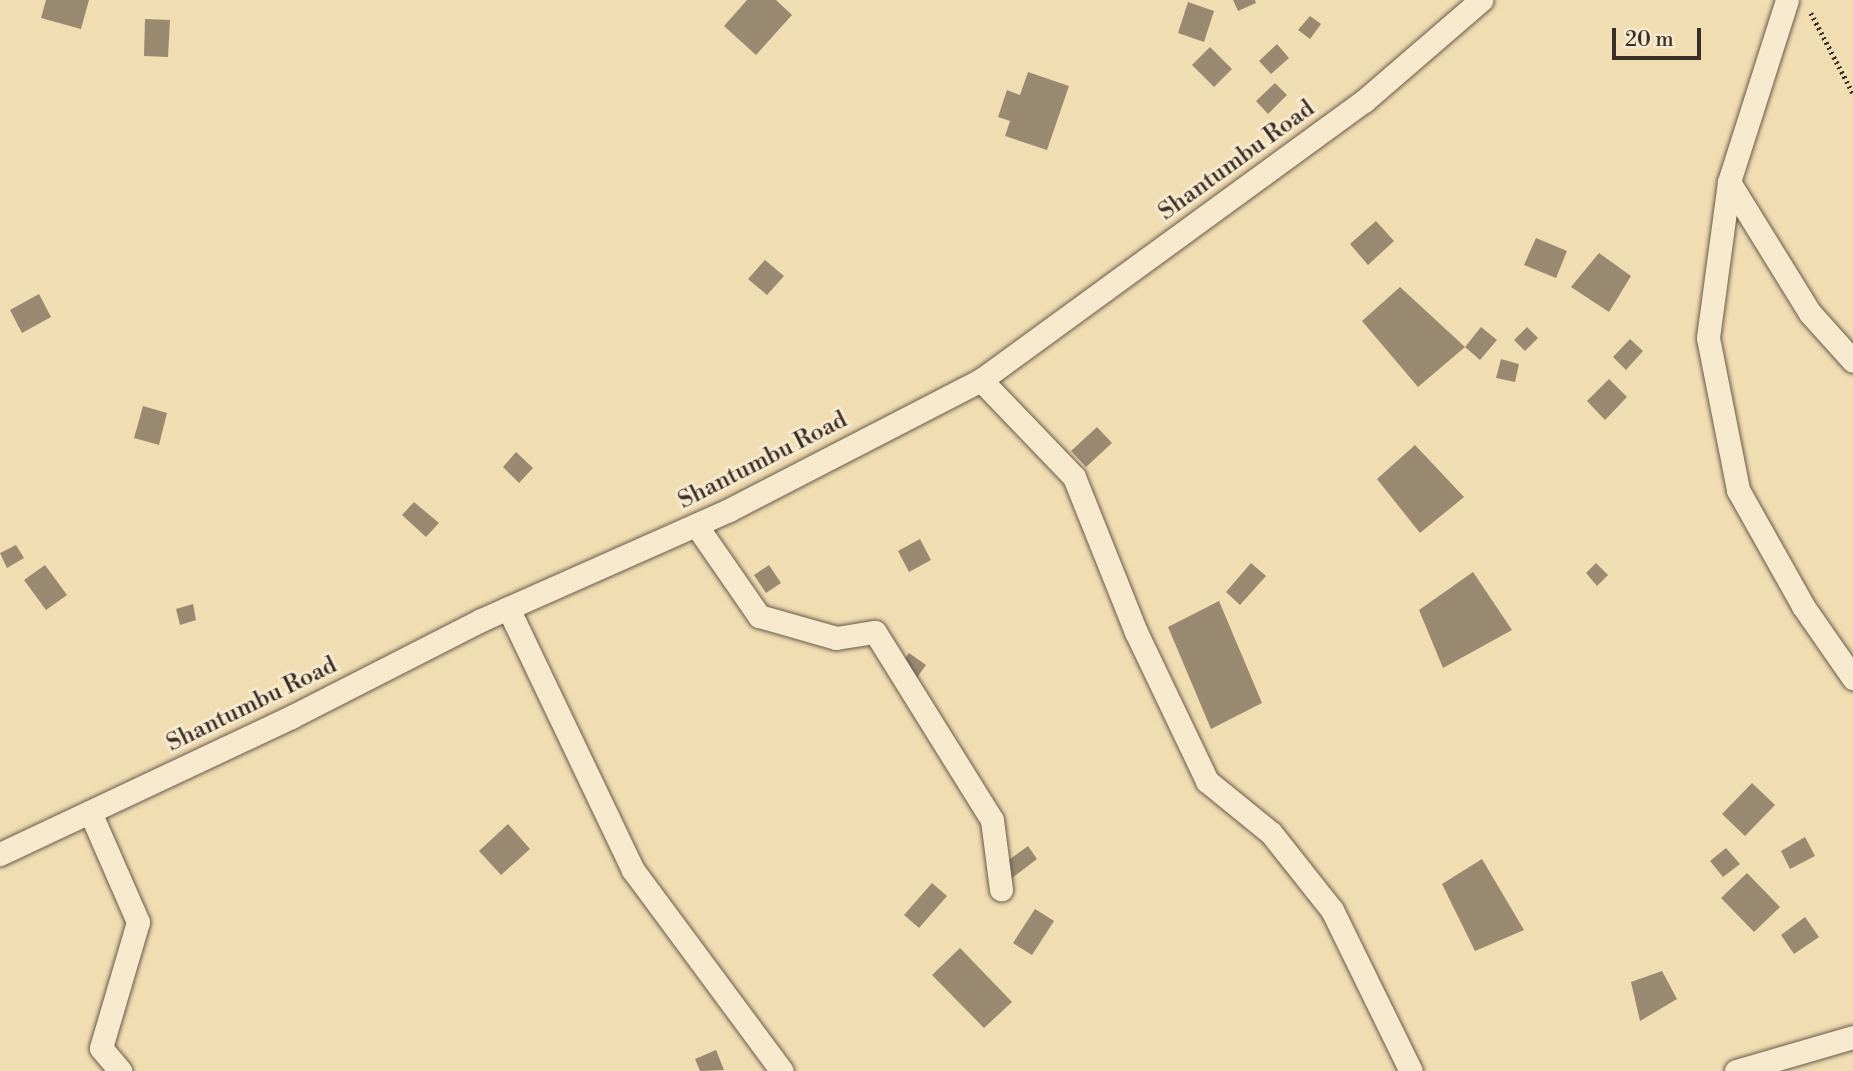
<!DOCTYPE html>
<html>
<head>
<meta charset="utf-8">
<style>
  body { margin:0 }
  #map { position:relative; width:1853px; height:1071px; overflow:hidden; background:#f1ddb2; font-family:"Libre Bodoni",serif }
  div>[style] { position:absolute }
  .building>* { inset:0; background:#998970 }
  .path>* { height:4.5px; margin-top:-2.25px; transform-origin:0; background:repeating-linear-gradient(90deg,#3a2e29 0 2px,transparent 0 5.5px) }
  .roads { filter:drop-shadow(0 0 2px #685a4b) drop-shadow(0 0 2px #685a4b) }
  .street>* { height:23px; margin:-11.5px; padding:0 11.5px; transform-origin:11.5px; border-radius:11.5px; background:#f6e9cd }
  span { translate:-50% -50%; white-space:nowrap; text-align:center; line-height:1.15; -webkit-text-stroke:6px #f6e9cd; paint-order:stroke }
  .street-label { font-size:24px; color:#3a2e29 }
  .scale { position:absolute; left:1612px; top:28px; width:89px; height:32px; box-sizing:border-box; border:4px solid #3a2e29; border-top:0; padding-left:9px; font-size:21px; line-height:24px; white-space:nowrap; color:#3a2e29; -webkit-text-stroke:5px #f6e9cd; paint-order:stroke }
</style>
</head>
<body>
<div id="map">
  <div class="building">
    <i style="clip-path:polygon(46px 0,89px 0,81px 29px,41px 18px)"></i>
    <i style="clip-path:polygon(747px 0,776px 0,792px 15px,756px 55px,724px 26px)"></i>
    <i style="clip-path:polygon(1233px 0,1255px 0,1256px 3px,1238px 11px)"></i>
    <i style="clip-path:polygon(1188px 2px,1214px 11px,1204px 42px,1178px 33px)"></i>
    <i style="clip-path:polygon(1310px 16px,1321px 24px,1310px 39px,1298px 30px)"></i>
    <i style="clip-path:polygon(145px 19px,170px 20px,168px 57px,144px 56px)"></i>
    <i style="clip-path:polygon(1277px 44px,1289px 58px,1271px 74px,1259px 61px)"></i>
    <i style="clip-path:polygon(1210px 47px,1232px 69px,1214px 87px,1192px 65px)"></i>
    <i style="clip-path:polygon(1028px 72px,1069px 86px,1047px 150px,1005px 136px,1010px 121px,998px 117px,1007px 90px,1020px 95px)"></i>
    <i style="clip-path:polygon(1275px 83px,1287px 95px,1268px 114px,1256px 101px)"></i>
    <i style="clip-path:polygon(1376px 221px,1394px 241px,1368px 265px,1350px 244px)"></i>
    <i style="clip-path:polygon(1536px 238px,1567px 251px,1556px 278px,1524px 265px)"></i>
    <i style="clip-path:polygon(1599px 253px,1631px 276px,1609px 312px,1571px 287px)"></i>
    <i style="clip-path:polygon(765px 260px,784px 276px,767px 295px,748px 279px)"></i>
    <i style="clip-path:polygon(1400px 287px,1465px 347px,1418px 387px,1362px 321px)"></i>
    <i style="clip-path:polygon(39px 294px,51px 317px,22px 333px,10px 310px)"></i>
    <i style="clip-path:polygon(1481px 327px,1497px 340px,1480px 360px,1465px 347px)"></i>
    <i style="clip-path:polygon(1527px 327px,1538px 338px,1525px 351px,1514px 340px)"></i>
    <i style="clip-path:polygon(1630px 339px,1643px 351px,1626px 370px,1613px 357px)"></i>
    <i style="clip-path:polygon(1501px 359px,1519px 364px,1515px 382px,1496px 378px)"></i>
    <i style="clip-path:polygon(1609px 379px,1627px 397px,1605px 420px,1587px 401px)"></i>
    <i style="clip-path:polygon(143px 406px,167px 413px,159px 445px,134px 438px)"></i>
    <i style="clip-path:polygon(1097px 427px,1112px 443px,1086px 467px,1071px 451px)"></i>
    <i style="clip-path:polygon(1415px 445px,1464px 497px,1420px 533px,1377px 479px)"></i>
    <i style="clip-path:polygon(516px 452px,533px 468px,519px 483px,503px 467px)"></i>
    <i style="clip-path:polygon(414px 502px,439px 523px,426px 537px,402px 515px)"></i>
    <i style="clip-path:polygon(920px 539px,931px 560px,909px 572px,898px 551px)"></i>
    <i style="clip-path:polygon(16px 545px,24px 558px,7px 568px,0 553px)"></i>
    <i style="clip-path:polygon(1251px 563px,1266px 576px,1240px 605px,1226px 592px)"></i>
    <i style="clip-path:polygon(1596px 563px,1608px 575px,1597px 586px,1586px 573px)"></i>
    <i style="clip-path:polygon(45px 565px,67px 595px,46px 610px,24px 580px)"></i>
    <i style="clip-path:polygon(769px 565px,781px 583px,766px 593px,754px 575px)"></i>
    <i style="clip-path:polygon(1473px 572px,1512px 630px,1443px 668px,1419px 610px)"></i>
    <i style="clip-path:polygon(1219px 601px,1262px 703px,1211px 729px,1168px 627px)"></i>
    <i style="clip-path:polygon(193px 604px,196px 620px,180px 625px,176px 609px)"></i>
    <i style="clip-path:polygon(909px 653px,926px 665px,916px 679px,899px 667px)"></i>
    <i style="clip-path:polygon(1752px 783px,1775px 805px,1745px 836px,1722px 814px)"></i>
    <i style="clip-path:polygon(508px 824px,530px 849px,501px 875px,479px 851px)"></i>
    <i style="clip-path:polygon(1805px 837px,1815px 856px,1790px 869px,1781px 851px)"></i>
    <i style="clip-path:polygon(1028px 846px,1037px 859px,1012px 878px,1002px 865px)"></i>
    <i style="clip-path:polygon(1726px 848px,1740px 864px,1723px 877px,1710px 861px)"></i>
    <i style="clip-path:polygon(1482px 859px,1524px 930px,1475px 951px,1442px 884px)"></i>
    <i style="clip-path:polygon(1747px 873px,1780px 907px,1754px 932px,1721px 898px)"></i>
    <i style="clip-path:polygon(932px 883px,947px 896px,919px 928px,904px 915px)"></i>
    <i style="clip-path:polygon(1035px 909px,1054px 921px,1032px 955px,1013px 943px)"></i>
    <i style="clip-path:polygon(1805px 917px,1819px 937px,1794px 954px,1781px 935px)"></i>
    <i style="clip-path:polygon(960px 948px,1012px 1002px,984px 1028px,932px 975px)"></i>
    <i style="clip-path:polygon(1662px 971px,1677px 999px,1640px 1021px,1631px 982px)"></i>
    <i style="clip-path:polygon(716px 1050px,724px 1070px,700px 1071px,695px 1059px)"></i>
  </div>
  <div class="path">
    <i style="left:1811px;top:13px;width:90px;rotate:62.3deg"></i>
  </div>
  <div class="roads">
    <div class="street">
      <i style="left:1787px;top:0;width:191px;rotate:107.7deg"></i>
      <i style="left:1729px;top:182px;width:157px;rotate:97.7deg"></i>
      <i style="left:1708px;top:338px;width:155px;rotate:78.8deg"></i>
      <i style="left:1738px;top:490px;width:133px;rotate:60.7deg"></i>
      <i style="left:1803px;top:606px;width:88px;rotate:55.2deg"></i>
      <i style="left:1729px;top:182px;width:154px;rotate:58.3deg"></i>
      <i style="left:1810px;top:313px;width:64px;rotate:48.1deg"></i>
      <i style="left:981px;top:380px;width:134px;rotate:46.2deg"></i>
      <i style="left:1074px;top:477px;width:167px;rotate:68.2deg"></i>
      <i style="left:1136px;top:632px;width:165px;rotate:64.5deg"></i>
      <i style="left:1207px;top:781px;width:82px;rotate:39.1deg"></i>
      <i style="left:1271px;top:833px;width:98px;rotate:51.6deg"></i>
      <i style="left:1332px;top:910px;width:179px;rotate:63.9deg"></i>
      <i style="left:696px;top:525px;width:111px;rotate:55.3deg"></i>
      <i style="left:759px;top:616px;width:80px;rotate:15.9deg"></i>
      <i style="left:836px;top:638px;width:39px;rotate:-9deg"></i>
      <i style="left:875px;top:632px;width:221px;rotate:58.1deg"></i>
      <i style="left:992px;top:820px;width:70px;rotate:82.6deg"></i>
      <i style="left:508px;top:608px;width:290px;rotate:64.5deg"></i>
      <i style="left:633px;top:870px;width:250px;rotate:53.5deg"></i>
      <i style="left:90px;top:812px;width:120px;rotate:66.4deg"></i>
      <i style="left:138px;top:922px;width:131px;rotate:106.4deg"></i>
      <i style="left:101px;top:1048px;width:30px;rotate:50deg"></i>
      <i style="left:0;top:854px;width:322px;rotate:-25.2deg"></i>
      <i style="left:291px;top:717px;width:213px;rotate:-27deg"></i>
      <i style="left:481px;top:620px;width:271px;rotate:-23.9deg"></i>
      <i style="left:729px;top:510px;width:284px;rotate:-27.3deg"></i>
      <i style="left:981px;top:380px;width:474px;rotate:-36.1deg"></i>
      <i style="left:1364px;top:101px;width:155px;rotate:-40.8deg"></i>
      <i style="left:1736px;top:1071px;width:122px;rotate:-16.2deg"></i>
    </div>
  </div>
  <div class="street-label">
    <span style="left:1237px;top:161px;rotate:-36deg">Shantumbu Road</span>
    <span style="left:763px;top:461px;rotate:-27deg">Shantumbu Road</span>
    <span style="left:252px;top:705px;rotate:-26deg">Shantumbu Road</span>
  </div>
  <div class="scale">20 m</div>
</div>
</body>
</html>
